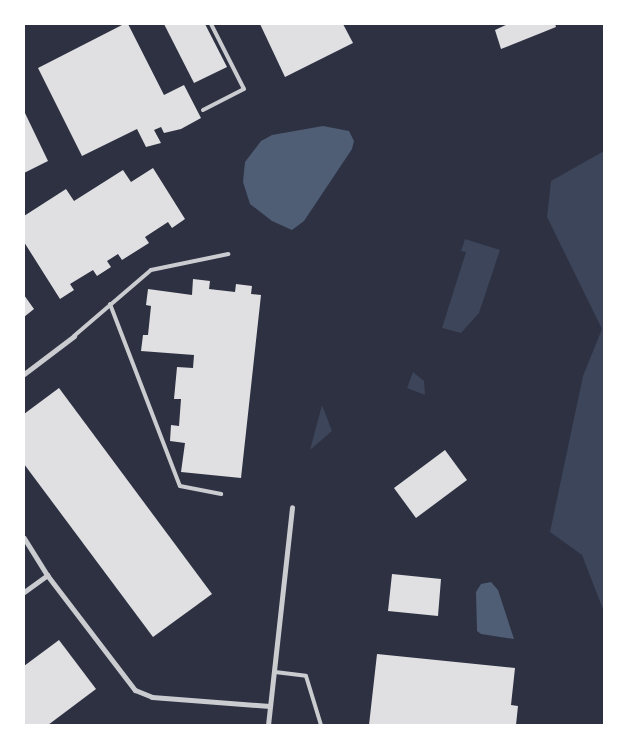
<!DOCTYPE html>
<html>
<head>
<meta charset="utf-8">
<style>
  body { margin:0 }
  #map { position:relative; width:628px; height:749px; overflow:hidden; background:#2d3142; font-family:Manrope,sans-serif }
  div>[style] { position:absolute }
  .green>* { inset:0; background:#3c4559 }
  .water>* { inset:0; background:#4f5d75 }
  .building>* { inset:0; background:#e0e0e3 }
  .service>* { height:4px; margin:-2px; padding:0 2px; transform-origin:2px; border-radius:2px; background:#caccd0 }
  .minor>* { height:5px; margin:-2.5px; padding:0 2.5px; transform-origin:2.5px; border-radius:2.5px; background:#caccd0 }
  span { translate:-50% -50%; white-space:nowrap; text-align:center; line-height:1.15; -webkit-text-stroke:4.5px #fff; paint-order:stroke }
  .frame { position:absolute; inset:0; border:25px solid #fff; pointer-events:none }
</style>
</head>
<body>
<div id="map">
  <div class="green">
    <i style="clip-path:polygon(604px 151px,604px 612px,582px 555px,550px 532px,583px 376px,602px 329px,547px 217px,551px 181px)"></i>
    <i style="clip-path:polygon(465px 239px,500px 250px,479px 313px,461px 333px,442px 328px,466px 252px,461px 251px)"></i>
    <i style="clip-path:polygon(413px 372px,424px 381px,425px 395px,407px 388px)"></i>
    <i style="clip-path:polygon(322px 405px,332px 431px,310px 450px)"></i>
  </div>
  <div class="water">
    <i style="clip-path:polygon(323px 126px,349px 131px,354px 141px,352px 149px,304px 221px,292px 230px,272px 221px,250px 204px,243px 182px,245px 162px,261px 141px,272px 135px)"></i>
    <i style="clip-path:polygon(491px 582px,498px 590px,514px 639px,481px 634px,477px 631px,476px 592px,481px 584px)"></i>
  </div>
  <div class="building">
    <i style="clip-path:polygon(124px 24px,128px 24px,164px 95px,184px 85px,201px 118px,181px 129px,164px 133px,161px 127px,154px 130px,161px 143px,146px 147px,137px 129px,82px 156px,38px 68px)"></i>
    <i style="clip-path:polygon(164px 24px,205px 24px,227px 67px,194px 83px)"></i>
    <i style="clip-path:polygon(260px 24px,343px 24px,353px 43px,285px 77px)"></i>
    <i style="clip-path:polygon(508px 24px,555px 24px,556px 27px,501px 49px,495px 30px)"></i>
    <i style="clip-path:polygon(24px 111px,48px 161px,24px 173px)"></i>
    <i style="clip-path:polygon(153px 168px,185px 219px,172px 228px,168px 222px,145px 237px,149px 243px,122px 260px,118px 254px,107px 261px,111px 267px,97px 276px,93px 270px,70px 284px,74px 290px,60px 299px,24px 242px,24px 216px,66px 189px,74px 201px,123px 170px,131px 182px)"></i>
    <i style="clip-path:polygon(193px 279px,210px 281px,209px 289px,235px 292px,236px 284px,252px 286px,251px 294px,261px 295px,241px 478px,181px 472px,185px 443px,170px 441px,171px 425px,179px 426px,181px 399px,174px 399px,177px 367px,193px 368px,194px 355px,141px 351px,143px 335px,148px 335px,151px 306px,146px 305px,148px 289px,192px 295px)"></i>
    <i style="clip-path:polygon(24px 295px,34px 309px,24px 317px)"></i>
    <i style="clip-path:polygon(59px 388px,212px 594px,153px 637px,24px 464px,24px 414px)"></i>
    <i style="clip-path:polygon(445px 450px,467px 480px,416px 518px,394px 488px)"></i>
    <i style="clip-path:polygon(392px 574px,441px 579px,438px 616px,388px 611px)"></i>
    <i style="clip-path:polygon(59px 640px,96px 689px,48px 725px,24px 725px,24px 666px)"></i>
    <i style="clip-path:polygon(377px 654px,515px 668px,511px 705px,518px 706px,516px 725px,369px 725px)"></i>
  </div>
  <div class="service">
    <i style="left:203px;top:110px;width:46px;rotate:-27.1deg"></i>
    <i style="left:244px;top:89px;width:73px;rotate:-116.9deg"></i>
    <i style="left:110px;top:304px;width:195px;rotate:69deg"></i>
    <i style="left:180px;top:486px;width:42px;rotate:11deg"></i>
    <i style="left:74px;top:336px;width:101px;rotate:-40.6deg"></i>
    <i style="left:151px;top:270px;width:79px;rotate:-11.7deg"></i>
    <i style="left:275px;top:672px;width:31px;rotate:7deg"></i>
    <i style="left:306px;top:676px;width:51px;rotate:73deg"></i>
  </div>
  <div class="minor">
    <i style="left:24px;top:374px;width:63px;rotate:-37.2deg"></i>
    <i style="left:24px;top:538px;width:44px;rotate:58.1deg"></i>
    <i style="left:47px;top:575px;width:145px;rotate:52.6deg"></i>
    <i style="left:135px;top:690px;width:18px;rotate:22deg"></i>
    <i style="left:152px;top:697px;width:118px;rotate:4.4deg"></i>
    <i style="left:24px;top:592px;width:29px;rotate:-36deg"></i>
    <i style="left:268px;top:725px;width:219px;rotate:-83.7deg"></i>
  </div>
  <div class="frame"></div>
</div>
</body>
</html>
